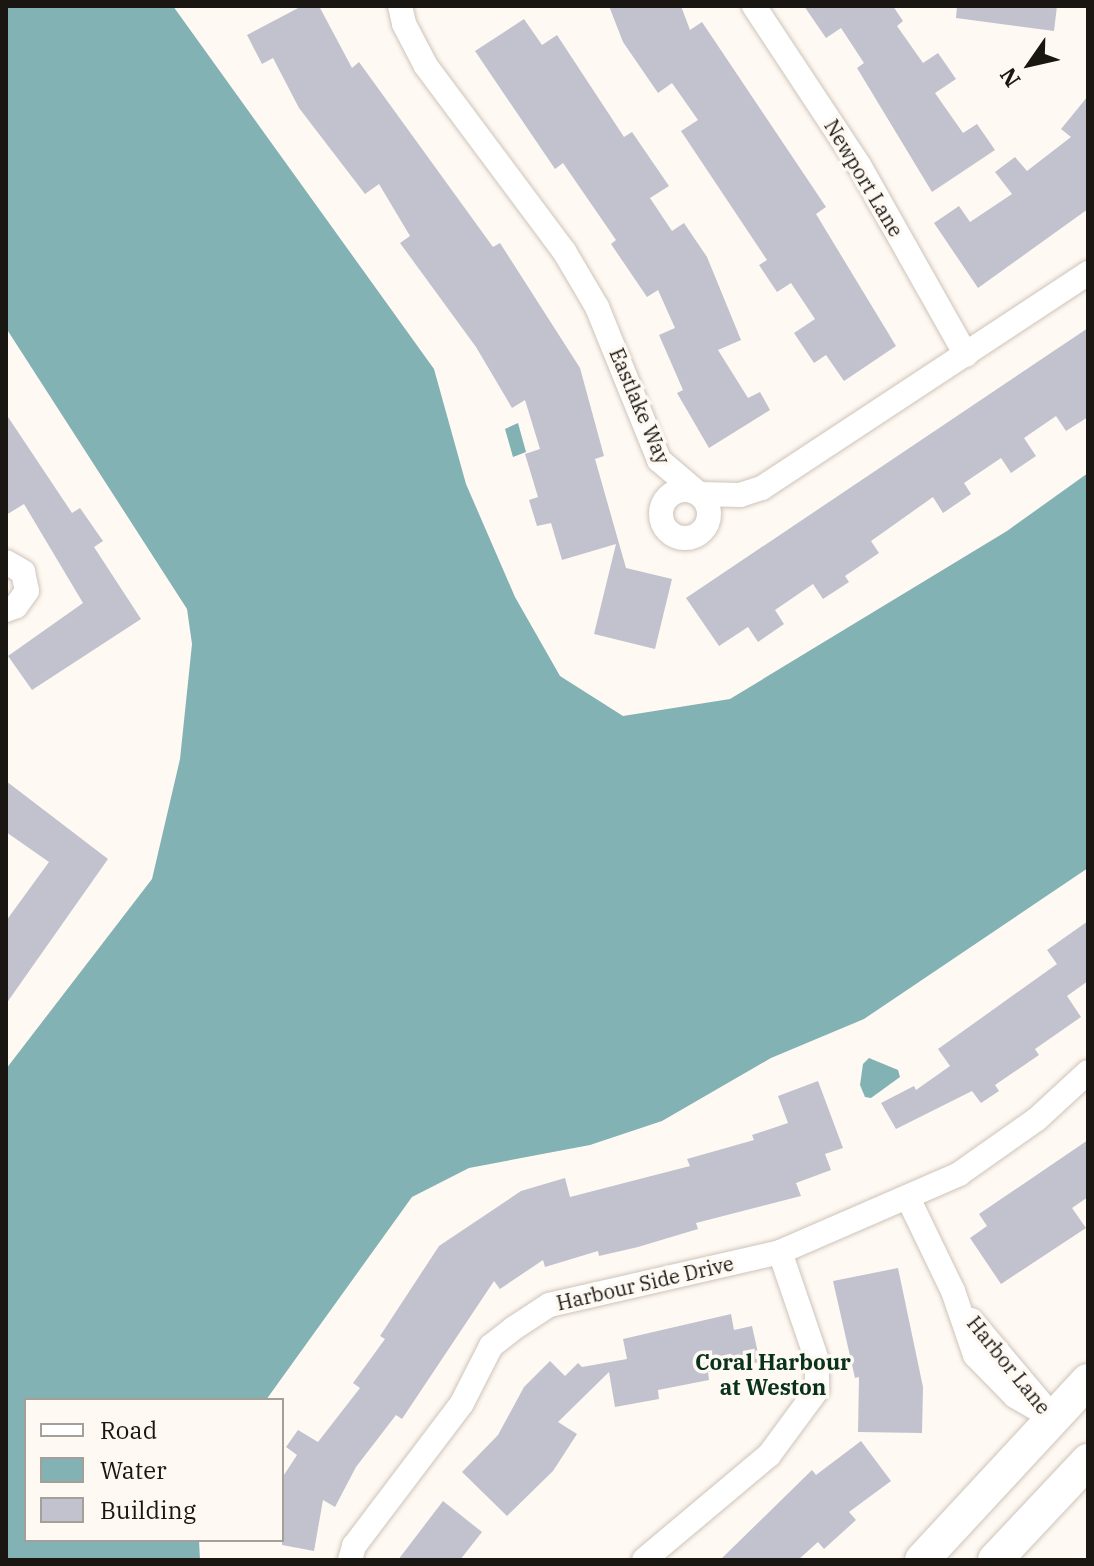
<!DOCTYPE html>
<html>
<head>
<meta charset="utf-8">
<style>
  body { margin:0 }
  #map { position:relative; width:1094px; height:1566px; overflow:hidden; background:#fff9f3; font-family:"IBM Plex Serif",serif }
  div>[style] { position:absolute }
  .water>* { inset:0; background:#82b2b4 }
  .building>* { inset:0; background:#c1c2ce }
  .roads { filter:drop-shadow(0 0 2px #cdc4ba) drop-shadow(0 0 2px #cdc4ba) }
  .street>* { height:24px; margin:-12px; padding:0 12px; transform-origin:12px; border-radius:12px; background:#fff }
  .street>.ring { margin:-12px; padding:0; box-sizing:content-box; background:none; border:24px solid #fff; border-radius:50% }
  .secondary>* { height:34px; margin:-17px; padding:0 17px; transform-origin:17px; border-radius:17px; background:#fff }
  span { translate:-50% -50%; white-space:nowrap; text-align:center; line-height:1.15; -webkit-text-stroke:7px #fff9f3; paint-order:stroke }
  .street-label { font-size:20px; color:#1a1713 }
  .neighbourhood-label { font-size:22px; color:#09321d; font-weight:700 }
  .frame { position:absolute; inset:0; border:8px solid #1a1713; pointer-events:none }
  .legend { position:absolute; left:24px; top:1398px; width:260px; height:144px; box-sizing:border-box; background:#fff9f3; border:2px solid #a39f99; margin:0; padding:10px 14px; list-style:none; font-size:24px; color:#1a1713 }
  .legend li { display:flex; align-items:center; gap:16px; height:40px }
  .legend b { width:40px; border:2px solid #a39f99 }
  .north { position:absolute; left:990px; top:24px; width:80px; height:80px; -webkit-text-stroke:6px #fff9f3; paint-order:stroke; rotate:236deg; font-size:22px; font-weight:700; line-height:32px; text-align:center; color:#1a1713 }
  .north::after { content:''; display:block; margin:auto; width:28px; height:36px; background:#1a1713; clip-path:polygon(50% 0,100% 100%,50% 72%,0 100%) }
</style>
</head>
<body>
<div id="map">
  <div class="water">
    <i style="clip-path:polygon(6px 6px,173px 6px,434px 369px,466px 484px,515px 597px,560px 676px,623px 716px,730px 699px,1007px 531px,1088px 473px,1088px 868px,864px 1019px,771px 1058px,662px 1121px,590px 1145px,469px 1168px,412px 1197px,266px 1400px,26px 1400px,26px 1540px,199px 1540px,200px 1560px,6px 1560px,6px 1069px,152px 879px,180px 759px,192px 644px,187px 609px,6px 328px)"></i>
    <i style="clip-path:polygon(518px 423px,526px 452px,513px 457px,505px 429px)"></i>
    <i style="clip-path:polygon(869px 1058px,898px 1070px,900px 1077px,871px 1098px,865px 1097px,860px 1085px,863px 1064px)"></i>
  </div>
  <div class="building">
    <i style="clip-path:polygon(302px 6px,319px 6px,352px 68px,359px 62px,493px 247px,500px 243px,580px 368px,604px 456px,595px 459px,626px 568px,672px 579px,655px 649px,594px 634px,616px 544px,562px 560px,551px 523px,537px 526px,529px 500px,538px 497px,525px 454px,540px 449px,525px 400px,512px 408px,476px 347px,400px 243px,410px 236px,379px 184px,365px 194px,299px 108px,273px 58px,262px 64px,247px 35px)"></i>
    <i style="clip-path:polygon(609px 6px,681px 6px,690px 30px,702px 22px,826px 207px,816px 214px,896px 346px,844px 381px,826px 355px,814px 363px,794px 333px,815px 319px,791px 283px,777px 292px,759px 265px,767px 260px,681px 131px,698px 120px,672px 83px,658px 93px,623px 42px)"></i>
    <i style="clip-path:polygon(804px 6px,893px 6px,903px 21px,897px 26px,923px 63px,938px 53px,956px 79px,935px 93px,963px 133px,977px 124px,995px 150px,932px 192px,857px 68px,864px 63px,841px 28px,826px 38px)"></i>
    <i style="clip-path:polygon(957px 6px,1057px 6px,1054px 31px,956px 18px)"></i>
    <i style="clip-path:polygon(524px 19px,542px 45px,557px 35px,624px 137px,632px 132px,669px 186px,650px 198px,672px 231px,684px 223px,707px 257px,741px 340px,718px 350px,748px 398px,760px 392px,770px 410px,709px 448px,677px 393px,683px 390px,659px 335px,675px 328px,658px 290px,647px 297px,611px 244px,616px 240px,563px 163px,555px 169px,475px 51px)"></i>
    <i style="clip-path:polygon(1088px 96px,1088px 209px,978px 288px,934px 223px,959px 206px,970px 222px,1012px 194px,995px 172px,1015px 157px,1027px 171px,1071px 137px,1061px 129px)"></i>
    <i style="clip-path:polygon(1088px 328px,1088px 417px,1066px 431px,1056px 416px,1024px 438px,1036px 456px,1011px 473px,1001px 458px,964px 483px,971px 494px,943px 513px,933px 497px,871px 541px,879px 553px,845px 576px,849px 582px,823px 599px,813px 584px,775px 610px,784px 624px,758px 642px,748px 627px,719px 646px,686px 598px)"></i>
    <i style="clip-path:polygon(6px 414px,72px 513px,80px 508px,103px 541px,94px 547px,141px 619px,32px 690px,8px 656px,83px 603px,24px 504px,6px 515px)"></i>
    <i style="clip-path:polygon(6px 781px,108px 859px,6px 1004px,6px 921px,49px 862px,6px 832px)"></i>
    <i style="clip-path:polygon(1088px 921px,1088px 981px,1067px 996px,1081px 1017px,1035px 1049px,1039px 1055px,995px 1085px,999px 1091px,981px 1103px,972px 1091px,896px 1129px,881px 1103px,914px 1086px,916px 1090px,950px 1066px,938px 1049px,1057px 964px,1047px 950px)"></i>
    <i style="clip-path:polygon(818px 1081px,843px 1148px,825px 1154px,831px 1170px,796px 1183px,801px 1196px,696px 1223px,698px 1229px,638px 1247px,599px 1256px,598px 1251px,545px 1267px,543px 1260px,500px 1289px,494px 1281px,402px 1419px,396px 1415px,356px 1467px,335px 1507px,323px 1500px,314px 1551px,282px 1545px,282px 1478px,297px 1455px,286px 1447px,298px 1430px,318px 1442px,360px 1388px,353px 1383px,385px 1339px,380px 1336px,439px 1246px,521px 1191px,565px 1178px,570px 1197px,690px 1166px,687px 1159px,754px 1140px,752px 1135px,788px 1123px,778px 1096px)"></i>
    <i style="clip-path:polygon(1088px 1140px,1088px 1197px,1072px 1208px,1086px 1228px,1001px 1284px,970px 1238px,987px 1226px,979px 1214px)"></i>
    <i style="clip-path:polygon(898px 1268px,923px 1387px,922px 1433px,858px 1432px,859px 1377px,855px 1378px,833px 1281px)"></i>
    <i style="clip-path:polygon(731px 1314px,734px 1330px,752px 1326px,760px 1362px,708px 1372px,709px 1380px,658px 1390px,659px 1399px,615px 1407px,609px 1372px,558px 1422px,577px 1434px,553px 1471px,507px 1516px,462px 1472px,498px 1435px,524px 1387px,550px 1361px,565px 1376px,578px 1363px,582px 1367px,627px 1359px,623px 1339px)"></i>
    <i style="clip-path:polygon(861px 1441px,891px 1481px,849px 1512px,856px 1520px,824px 1549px,818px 1542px,798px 1560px,720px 1560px,812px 1470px,816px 1475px)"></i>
    <i style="clip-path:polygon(443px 1501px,482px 1532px,460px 1560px,398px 1560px)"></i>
  </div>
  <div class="roads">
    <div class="street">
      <i style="left:400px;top:6px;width:18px;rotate:77deg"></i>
      <i style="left:404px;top:24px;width:47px;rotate:62.4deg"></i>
      <i style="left:426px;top:66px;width:231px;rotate:53.3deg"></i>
      <i style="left:564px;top:251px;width:65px;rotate:59.5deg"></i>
      <i style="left:597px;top:307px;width:165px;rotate:67.9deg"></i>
      <i style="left:659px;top:460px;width:52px;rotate:40.4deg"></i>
      <i style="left:699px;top:494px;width:41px;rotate:1.4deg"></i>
      <i style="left:740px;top:495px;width:23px;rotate:-18deg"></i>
      <i style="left:762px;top:488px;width:391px;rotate:-33.4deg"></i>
      <i style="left:754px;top:6px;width:191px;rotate:56.6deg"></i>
      <i style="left:859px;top:165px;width:218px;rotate:60.6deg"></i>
      <i class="ring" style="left:661px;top:490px;width:24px;height:24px"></i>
      <i style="left:6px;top:562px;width:20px;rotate:30deg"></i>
      <i style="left:23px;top:572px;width:19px;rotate:78deg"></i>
      <i style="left:27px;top:591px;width:19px;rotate:126deg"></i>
      <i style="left:16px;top:606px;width:11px;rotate:158deg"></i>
      <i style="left:908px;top:1198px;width:103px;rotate:64.2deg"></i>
      <i style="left:953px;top:1291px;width:68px;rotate:71deg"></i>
      <i style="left:975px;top:1355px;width:57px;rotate:45.7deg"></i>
      <i style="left:1015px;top:1396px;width:44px;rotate:30.1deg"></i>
      <i style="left:780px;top:1252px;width:195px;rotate:-23.5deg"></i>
      <i style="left:959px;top:1174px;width:95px;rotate:-35.2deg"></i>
      <i style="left:1037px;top:1119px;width:69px;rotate:-42.7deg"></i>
      <i style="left:971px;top:1320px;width:115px;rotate:49.9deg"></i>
      <i style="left:350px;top:1560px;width:15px;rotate:-74deg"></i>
      <i style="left:354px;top:1546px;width:179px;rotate:-52.9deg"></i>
      <i style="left:462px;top:1403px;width:64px;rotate:-63deg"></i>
      <i style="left:491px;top:1346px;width:29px;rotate:-38deg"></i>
      <i style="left:514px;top:1328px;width:42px;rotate:-33.3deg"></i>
      <i style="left:549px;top:1305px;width:237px;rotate:-12.9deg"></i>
      <i style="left:780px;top:1252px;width:114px;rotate:71.1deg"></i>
      <i style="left:817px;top:1360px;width:30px;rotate:90deg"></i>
      <i style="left:817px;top:1390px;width:81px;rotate:126.4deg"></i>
      <i style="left:769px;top:1455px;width:163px;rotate:140deg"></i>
    </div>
    <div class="secondary">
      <i style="left:922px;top:1560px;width:244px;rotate:-47.2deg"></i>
      <i style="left:995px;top:1560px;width:136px;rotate:-46.8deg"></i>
    </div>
  </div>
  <div class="street-label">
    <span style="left:864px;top:178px;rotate:59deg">Newport Lane</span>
    <span style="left:640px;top:406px;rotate:67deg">Eastlake Way</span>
    <span style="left:645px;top:1283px;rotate:-13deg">Harbour Side Drive</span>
    <span style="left:1009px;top:1365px;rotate:51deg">Harbor Lane</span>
  </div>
  <div class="neighbourhood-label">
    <span style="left:773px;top:1374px">Coral Harbour<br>at Weston</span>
  </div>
  <div class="frame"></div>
  <ul class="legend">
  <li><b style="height:10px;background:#fff"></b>Road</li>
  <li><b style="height:22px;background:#82b2b4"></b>Water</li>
  <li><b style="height:22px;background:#c1c2ce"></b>Building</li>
  </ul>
  <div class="north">N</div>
</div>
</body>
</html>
